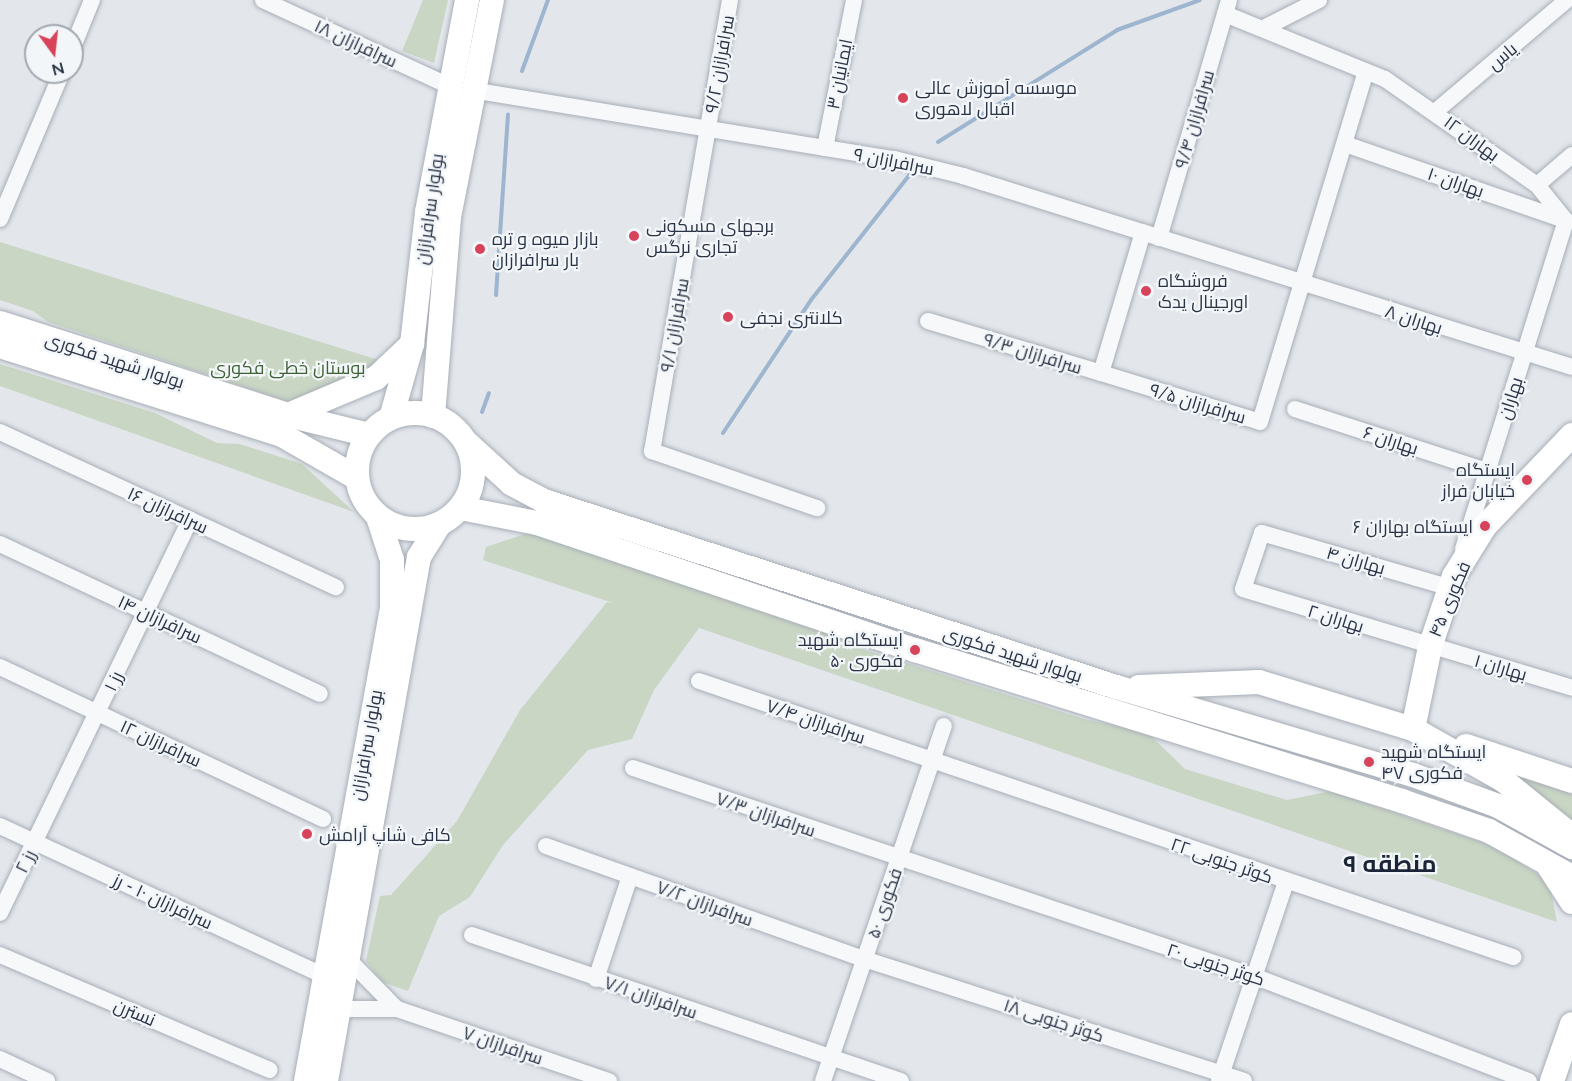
<!DOCTYPE html>
<html>
<head>
<meta charset="utf-8">
<style>
  body { margin:0 }
  #map { position:relative; width:1572px; height:1081px; overflow:hidden; background:#e3e7ec; font-family:Lato,Cairo,sans-serif }
  div>[style] { position:absolute }
  .green>* { inset:0; background:#c9d6c4 }
  .stream>* { height:4px; margin:-2px; padding:0 2px; transform-origin:2px; border-radius:2px; background:#9db5ce }
  .roads { filter:drop-shadow(0 0 2px #a8aeb7) drop-shadow(0 0 2px #a8aeb7) }
  .street>* { height:16px; margin:-8px; padding:0 8px; transform-origin:8px; border-radius:8px; background:#f6f8fa }
  .secondary>* { height:24px; margin:-12px; padding:0 12px; transform-origin:12px; border-radius:12px; background:#fff }
  .secondary>.ring { margin:-12px; padding:0; box-sizing:content-box; background:none; border:24px solid #fff; border-radius:50% }
  .dots>* { width:16px; height:16px; translate:-50% -50%; box-sizing:border-box; border:3px solid #f3f6f9; border-radius:50% }
  span { translate:-50% -50%; white-space:nowrap; text-align:center; line-height:1.15; -webkit-text-stroke:4.5px #f3f6f9; paint-order:stroke }
  .street-label { font-size:18px; color:#2a3446 }
  .poi-label { font-size:18px; color:#2a3446 }
  .left { translate:0 -50%; text-align:left }
  .right { translate:-100% -50%; text-align:right }
  .park-label { font-size:18px; color:#3f6236 }
  .district-label { font-size:24px; color:#1c2537; font-weight:700 }
  .north { position:absolute; left:24px; top:24px; width:60px; height:60px; box-sizing:border-box; background:#f3f6f9; border:2px solid #a3a8b1; border-radius:50%; rotate:165deg; font-size:16px; font-weight:700; line-height:24px; text-align:center; color:#2a3446 }
  .north::after { content:''; display:block; margin:auto; width:21px; height:27px; background:#d7435a; clip-path:polygon(50% 0,100% 100%,50% 72%,0 100%) }
</style>
</head>
<body>
<div id="map">
  <div class="green">
    <i style="clip-path:polygon(423px 0,448px 0,434px 63px,402px 51px)"></i>
    <i style="clip-path:polygon(0 242px,382px 361px,295px 404px,48px 322px,33px 311px,0 300px)"></i>
    <i style="clip-path:polygon(0 364px,155px 413px,217px 443px,240px 444px,302px 464px,354px 512px,0 386px)"></i>
    <i style="clip-path:polygon(528px 533px,829px 630px,862px 649px,1084px 719px,1147px 732px,1185px 769px,1287px 800px,1331px 791px,1498px 848px,1549px 882px,1557px 922px,699px 628px,654px 690px,632px 739px,588px 750px,503px 845px,470px 897px,439px 916px,408px 991px,382px 982px,366px 961px,380px 896px,391px 895px,457px 821px,520px 710px,607px 602px,613px 603px,483px 560px,486px 547px)"></i>
    <i style="clip-path:polygon(1485px 754px,1572px 784px,1572px 821px)"></i>
  </div>
  <div class="stream">
    <i style="left:522px;top:71px;width:76px;rotate:-69.9deg"></i>
    <i style="left:938px;top:142px;width:211px;rotate:-32deg"></i>
    <i style="left:1117px;top:30px;width:88px;rotate:-19.9deg"></i>
    <i style="left:496px;top:295px;width:181px;rotate:-86.2deg"></i>
    <i style="left:482px;top:412px;width:20px;rotate:-70deg"></i>
    <i style="left:723px;top:433px;width:159px;rotate:-56.5deg"></i>
    <i style="left:811px;top:300px;width:162px;rotate:-51.8deg"></i>
  </div>
  <div class="roads">
    <div class="street">
      <i style="left:263px;top:0;width:205px;rotate:24.8deg"></i>
      <i style="left:730px;top:0;width:458px;rotate:99.8deg"></i>
      <i style="left:652px;top:451px;width:175px;rotate:19.1deg"></i>
      <i style="left:1225px;top:14px;width:173px;rotate:22.1deg"></i>
      <i style="left:1385px;top:79px;width:185px;rotate:34.9deg"></i>
      <i style="left:1537px;top:185px;width:46px;rotate:51.1deg"></i>
      <i style="left:1264px;top:28px;width:62px;rotate:-27deg"></i>
      <i style="left:72px;top:49px;width:53px;rotate:-67.8deg"></i>
      <i style="left:471px;top:90px;width:429px;rotate:9.3deg"></i>
      <i style="left:894px;top:159px;width:71px;rotate:13.8deg"></i>
      <i style="left:963px;top:176px;width:638px;rotate:17.41deg"></i>
      <i style="left:1436px;top:111px;width:172px;rotate:-40.3deg"></i>
      <i style="left:1345px;top:144px;width:233px;rotate:19.1deg"></i>
      <i style="left:825px;top:148px;width:151px;rotate:-78.9deg"></i>
      <i style="left:1537px;top:185px;width:46px;rotate:-40.6deg"></i>
      <i style="left:0;top:219px;width:160px;rotate:-67.1deg"></i>
      <i style="left:1159px;top:238px;width:248px;rotate:-73.6deg"></i>
      <i style="left:928px;top:321px;width:181px;rotate:16.7deg"></i>
      <i style="left:1101px;top:373px;width:147px;rotate:-73.4deg"></i>
      <i style="left:1101px;top:373px;width:166px;rotate:17.1deg"></i>
      <i style="left:1260px;top:422px;width:366px;rotate:-73.2deg"></i>
      <i style="left:1295px;top:409px;width:202px;rotate:17.9deg"></i>
      <i style="left:0;top:432px;width:370px;rotate:24.8deg"></i>
      <i style="left:0;top:544px;width:353px;rotate:25.1deg"></i>
      <i style="left:1463px;top:549px;width:344px;rotate:-72.6deg"></i>
      <i style="left:1451px;top:588px;width:197px;rotate:-163.8deg"></i>
      <i style="left:1262px;top:533px;width:59px;rotate:108.7deg"></i>
      <i style="left:1243px;top:589px;width:344px;rotate:16.7deg"></i>
      <i style="left:0;top:667px;width:357px;rotate:25.2deg"></i>
      <i style="left:699px;top:681px;width:860px;rotate:18.73deg"></i>
      <i style="left:633px;top:768px;width:657px;rotate:18.55deg"></i>
      <i style="left:1256px;top:977px;width:292px;rotate:20.9deg"></i>
      <i style="left:0;top:826px;width:358px;rotate:24.8deg"></i>
      <i style="left:546px;top:846px;width:337px;rotate:19.6deg"></i>
      <i style="left:864px;top:959px;width:399px;rotate:17.8deg"></i>
      <i style="left:0;top:913px;width:437px;rotate:-64.2deg"></i>
      <i style="left:472px;top:935px;width:453px;rotate:18.8deg"></i>
      <i style="left:0;top:955px;width:293px;rotate:23.1deg"></i>
      <i style="left:347px;top:958px;width:71px;rotate:45.6deg"></i>
      <i style="left:596px;top:979px;width:108px;rotate:-71.7deg"></i>
      <i style="left:338px;top:1009px;width:59px"></i>
      <i style="left:397px;top:1009px;width:224px;rotate:18.8deg"></i>
      <i style="left:0;top:1059px;width:52px;rotate:25.1deg"></i>
      <i style="left:823px;top:1081px;width:375px;rotate:-71.2deg"></i>
      <i style="left:1219px;top:1081px;width:210px;rotate:-71.4deg"></i>
    </div>
    <div class="secondary">
      <i style="left:0;top:323px;width:302px;rotate:17.7deg"></i>
      <i style="left:288px;top:415px;width:83px;rotate:13.9deg"></i>
      <i style="left:0;top:346px;width:296px;rotate:17.5deg"></i>
      <i style="left:282px;top:435px;width:86px;rotate:29.8deg"></i>
      <i class="ring" style="left:357px;top:413px;width:92px;height:92px"></i>
      <i style="left:288px;top:415px;width:95px;rotate:-22.8deg"></i>
      <i style="left:376px;top:378px;width:50px;rotate:-43.4deg"></i>
      <i style="left:433px;top:416px;width:200px;rotate:-85.4deg"></i>
      <i style="left:449px;top:217px;width:221px;rotate:-78.8deg"></i>
      <i style="left:391px;top:418px;width:77px;rotate:-74.2deg"></i>
      <i style="left:412px;top:344px;width:133px;rotate:-83.5deg"></i>
      <i style="left:427px;top:212px;width:216px;rotate:-79.3deg"></i>
      <i style="left:466px;top:442px;width:62px;rotate:42.4deg"></i>
      <i style="left:512px;top:484px;width:36px;rotate:28deg"></i>
      <i style="left:544px;top:501px;width:601px;rotate:18.01deg"></i>
      <i style="left:1116px;top:687px;width:310px;rotate:16.5deg"></i>
      <i style="left:1413px;top:775px;width:90px;rotate:20deg"></i>
      <i style="left:1498px;top:806px;width:85px;rotate:29deg"></i>
      <i style="left:461px;top:508px;width:77px;rotate:11.2deg"></i>
      <i style="left:537px;top:523px;width:399px;rotate:18.6deg"></i>
      <i style="left:915px;top:650px;width:510px;rotate:17.23deg"></i>
      <i style="left:1402px;top:801px;width:92px;rotate:19deg"></i>
      <i style="left:1489px;top:831px;width:95px;rotate:29deg"></i>
      <i style="left:1139px;top:687px;width:120px;rotate:-2.4deg"></i>
      <i style="left:1259px;top:682px;width:161px;rotate:17deg"></i>
      <i style="left:1413px;top:729px;width:103px;rotate:29.5deg"></i>
      <i style="left:1503px;top:780px;width:81px;rotate:39deg"></i>
      <i style="left:1413px;top:729px;width:84px;rotate:-78.3deg"></i>
      <i style="left:1430px;top:647px;width:75px;rotate:-71.3deg"></i>
      <i style="left:1454px;top:576px;width:59px;rotate:-58.2deg"></i>
      <i style="left:1485px;top:526px;width:126px;rotate:-46.3deg"></i>
      <i style="left:1466px;top:746px;width:112px;rotate:18.3deg"></i>
      <i style="left:1549px;top:867px;width:42px;rotate:56.7deg"></i>
      <i style="left:306px;top:1081px;width:483px;rotate:-79.7deg"></i>
      <i style="left:392px;top:606px;width:46px;rotate:-90deg"></i>
      <i style="left:392px;top:560px;width:45px;rotate:-108deg"></i>
      <i style="left:326px;top:1081px;width:532px;rotate:-79.94deg"></i>
      <i style="left:419px;top:557px;width:39px;rotate:-58deg"></i>
      <i style="left:1552px;top:1081px;width:60px;rotate:-70.7deg"></i>
    </div>
  </div>
  <div class="dots">
    <i style="left:903px;top:98px;background:#d7435a"></i>
    <i style="left:634px;top:236px;background:#d7435a"></i>
    <i style="left:480px;top:249px;background:#d7435a"></i>
    <i style="left:1146px;top:291px;background:#d7435a"></i>
    <i style="left:728px;top:317px;background:#d7435a"></i>
    <i style="left:1527px;top:480px;background:#d7435a"></i>
    <i style="left:1485px;top:526px;background:#d7435a"></i>
    <i style="left:915px;top:650px;background:#d7435a"></i>
    <i style="left:1369px;top:762px;background:#d7435a"></i>
    <i style="left:307px;top:834px;background:#d7435a"></i>
  </div>
  <div class="street-label">
    <span style="left:356px;top:43px;rotate:25deg">سرافرازان ۱۸</span>
    <span style="left:1502px;top:56px;rotate:-40deg">یاس</span>
    <span style="left:719px;top:64px;rotate:-80deg">سرافرازان ۹/۲</span>
    <span style="left:839px;top:74px;rotate:-79deg">ایمانیان ۳</span>
    <span style="left:1194px;top:119px;rotate:-74deg">سرافرازان ۹/۴</span>
    <span style="left:1472px;top:138px;rotate:36deg">بهاران ۱۲</span>
    <span style="left:894px;top:161px;rotate:11deg">سرافرازان ۹</span>
    <span style="left:1456px;top:182px;rotate:19deg">بهاران ۱۰</span>
    <span style="left:429px;top:209px;rotate:-82deg">بولوار سرافرازان</span>
    <span style="left:1414px;top:319px;rotate:18deg">بهاران ۸</span>
    <span style="left:674px;top:325px;rotate:-80deg">سرافرازان ۹/۱</span>
    <span style="left:1033px;top:353px;rotate:17deg">سرافرازان ۹/۳</span>
    <span style="left:115px;top:360px;rotate:18deg">بولوار شهید فکوری</span>
    <span style="left:1510px;top:398px;rotate:-72deg">بهاران</span>
    <span style="left:1198px;top:403px;rotate:17deg">سرافرازان ۹/۵</span>
    <span style="left:1391px;top:440px;rotate:18deg">بهاران ۶</span>
    <span style="left:168px;top:510px;rotate:25deg">سرافرازان ۱۶</span>
    <span style="left:1356px;top:560px;rotate:16deg">بهاران ۴</span>
    <span style="left:1449px;top:599px;rotate:-67deg">فکوری ۴۵</span>
    <span style="left:1336px;top:618px;rotate:17deg">بهاران ۲</span>
    <span style="left:160px;top:619px;rotate:25deg">سرافرازان ۱۴</span>
    <span style="left:1013px;top:654px;rotate:18deg">بولوار شهید فکوری</span>
    <span style="left:1501px;top:667px;rotate:16deg">بهاران ۱</span>
    <span style="left:113px;top:681px;rotate:-64deg">رز ۱</span>
    <span style="left:816px;top:721px;rotate:19deg">سرافرازان ۷/۴</span>
    <span style="left:161px;top:743px;rotate:25deg">سرافرازان ۱۲</span>
    <span style="left:366px;top:745px;rotate:-80deg">بولوار سرافرازان</span>
    <span style="left:766px;top:814px;rotate:19deg">سرافرازان ۷/۳</span>
    <span style="left:1222px;top:860px;rotate:19deg">کوثر جنوبی ۲۲</span>
    <span style="left:25px;top:861px;rotate:-64deg">رز ۲</span>
    <span style="left:163px;top:901px;rotate:25deg">سرافرازان ۱۰ - رز</span>
    <span style="left:705px;top:903px;rotate:20deg">سرافرازان ۷/۲</span>
    <span style="left:884px;top:903px;rotate:-71deg">فکوری ۵۰</span>
    <span style="left:1216px;top:964px;rotate:18deg">کوثر جنوبی ۲۰</span>
    <span style="left:651px;top:997px;rotate:19deg">سرافرازان ۷/۱</span>
    <span style="left:135px;top:1012px;rotate:23deg">نسترن</span>
    <span style="left:1054px;top:1020px;rotate:18deg">کوثر جنوبی ۱۸</span>
    <span style="left:503px;top:1045px;rotate:19deg">سرافرازان ۷</span>
  </div>
  <div class="poi-label">
    <span class="left" style="left:915px;top:98px">موسسه آموزش عالی<br>اقبال لاهوری</span>
    <span class="left" style="left:646px;top:236px">برجهای مسکونی<br>تجاری نرگس</span>
    <span class="left" style="left:492px;top:249px">بازار میوه و تره<br>بار سرافرازان</span>
    <span class="left" style="left:1158px;top:291px">فروشگاه<br>اورجینال یدک</span>
    <span class="left" style="left:740px;top:317px">کلانتری نجفی</span>
    <span class="right" style="left:1515px;top:480px">ایستگاه<br>خیابان فراز</span>
    <span class="right" style="left:1473px;top:526px">ایستگاه بهاران ۶</span>
    <span class="right" style="left:903px;top:650px">ایستگاه شهید<br>فکوری ۵۰</span>
    <span class="left" style="left:1381px;top:762px">ایستگاه شهید<br>فکوری ۴۷</span>
    <span class="left" style="left:319px;top:834px">کافی شاپ آرامش</span>
  </div>
  <div class="park-label">
    <span style="left:288px;top:367px">بوستان خطی فکوری</span>
  </div>
  <div class="district-label">
    <span style="left:1390px;top:863px">منطقه ۹</span>
  </div>
  <div class="north">N</div>
</div>
</body>
</html>
